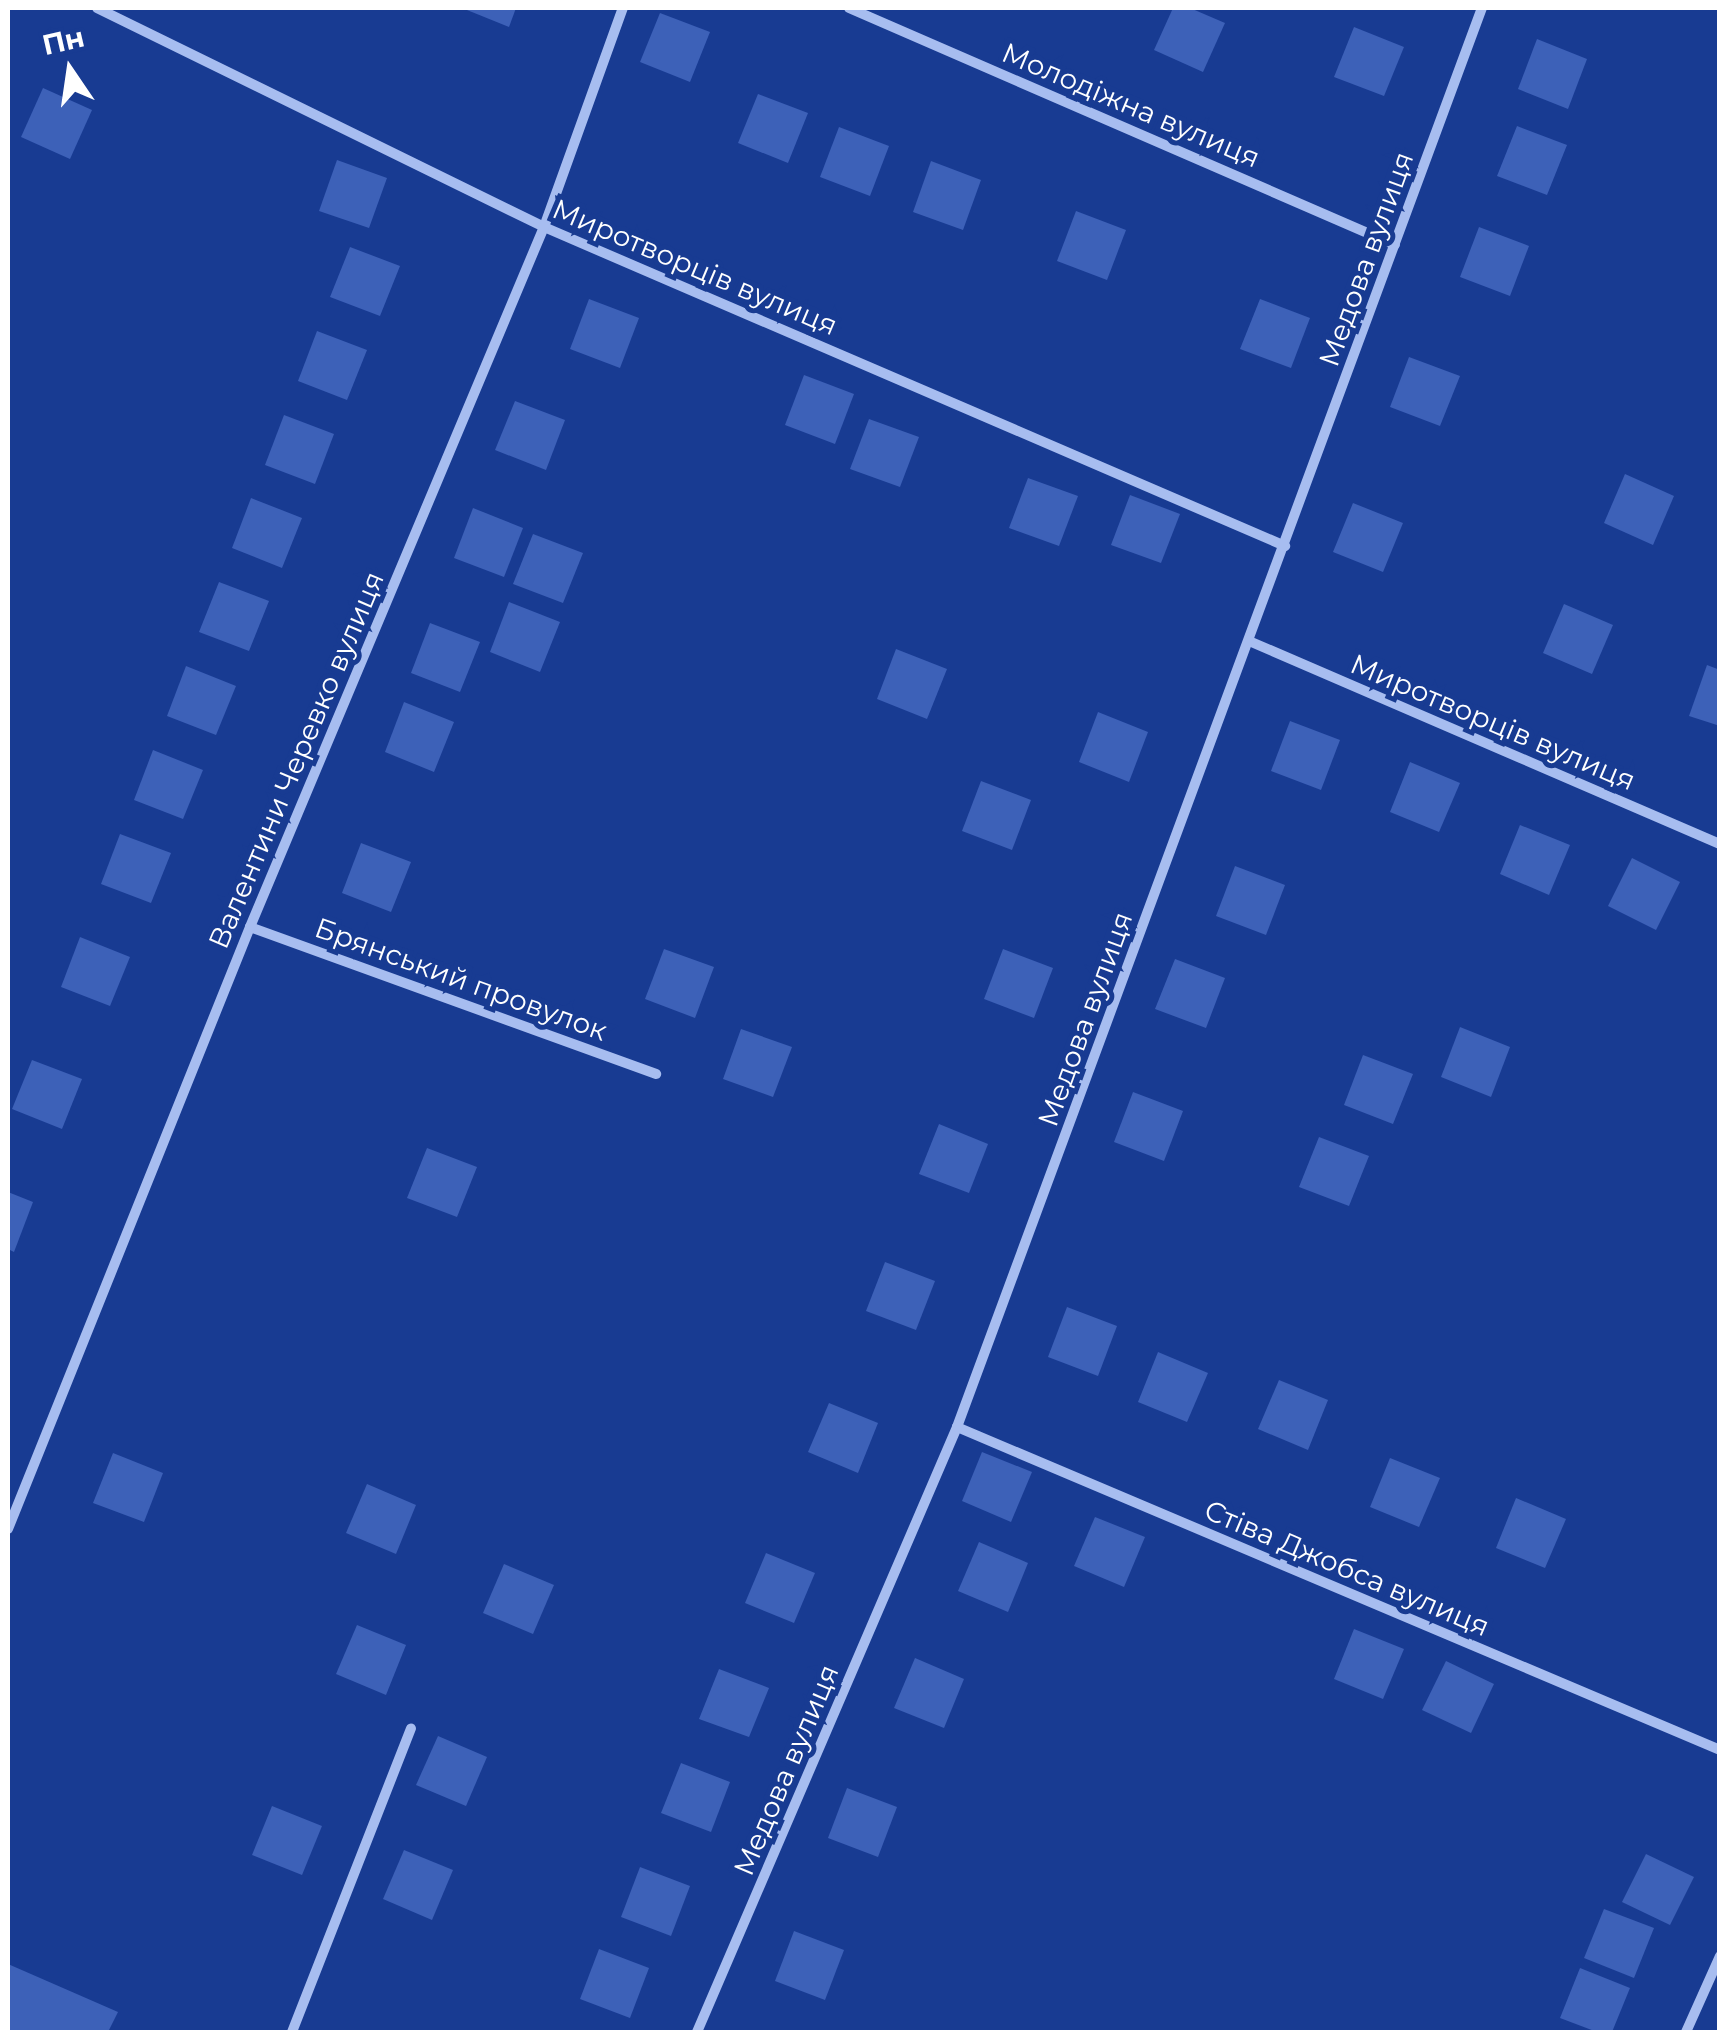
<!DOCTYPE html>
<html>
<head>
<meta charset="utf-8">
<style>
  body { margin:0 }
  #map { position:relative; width:1727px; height:2040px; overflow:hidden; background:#183b92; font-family:Montserrat,sans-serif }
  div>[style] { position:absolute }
  .building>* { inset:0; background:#3d61b8 }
  .street>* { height:10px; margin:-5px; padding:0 5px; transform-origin:5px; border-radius:5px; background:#a7bdf0 }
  span { translate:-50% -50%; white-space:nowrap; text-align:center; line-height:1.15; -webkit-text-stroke:10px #183b92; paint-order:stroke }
  .street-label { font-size:28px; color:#fff }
  .frame { position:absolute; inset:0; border:10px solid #fff; pointer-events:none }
  .north { position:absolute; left:20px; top:20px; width:100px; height:100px; -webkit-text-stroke:8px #183b92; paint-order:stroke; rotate:347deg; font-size:28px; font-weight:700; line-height:40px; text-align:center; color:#fff }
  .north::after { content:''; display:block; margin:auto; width:35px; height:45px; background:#fff; clip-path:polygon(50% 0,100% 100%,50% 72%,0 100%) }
</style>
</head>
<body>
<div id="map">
  <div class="building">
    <i style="clip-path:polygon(462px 8px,516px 8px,509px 27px)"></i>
    <i style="clip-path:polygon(1173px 8px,1190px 8px,1225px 23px,1203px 72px,1154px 50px)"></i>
    <i style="clip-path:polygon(660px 13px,710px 32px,690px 82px,640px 62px)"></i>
    <i style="clip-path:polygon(1354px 27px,1404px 47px,1384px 96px,1334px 77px)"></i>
    <i style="clip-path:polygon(1537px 39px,1587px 59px,1568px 109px,1518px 89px)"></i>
    <i style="clip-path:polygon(43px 88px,92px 110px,70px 159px,21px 137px)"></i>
    <i style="clip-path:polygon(758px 94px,808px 113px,788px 163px,738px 143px)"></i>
    <i style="clip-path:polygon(1517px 126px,1567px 145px,1547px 195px,1497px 176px)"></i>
    <i style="clip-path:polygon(839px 127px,889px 146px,870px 196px,820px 177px)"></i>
    <i style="clip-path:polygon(337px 160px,387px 178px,369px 228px,319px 211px)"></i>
    <i style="clip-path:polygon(931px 161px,981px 180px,963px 230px,913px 212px)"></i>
    <i style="clip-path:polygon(1076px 211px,1126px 230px,1107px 280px,1057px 261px)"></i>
    <i style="clip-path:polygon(1479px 227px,1529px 246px,1510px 296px,1460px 277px)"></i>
    <i style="clip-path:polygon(350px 247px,400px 266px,380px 316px,330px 297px)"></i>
    <i style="clip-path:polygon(589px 299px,639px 318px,620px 368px,570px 349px)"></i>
    <i style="clip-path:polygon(1260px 299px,1310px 318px,1291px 368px,1240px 349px)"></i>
    <i style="clip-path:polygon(317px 331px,367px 350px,347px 400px,298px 381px)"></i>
    <i style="clip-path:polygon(1409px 357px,1460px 376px,1440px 426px,1390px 407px)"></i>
    <i style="clip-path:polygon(804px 375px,854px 394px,835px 444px,785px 425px)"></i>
    <i style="clip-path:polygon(515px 401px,565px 420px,546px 470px,495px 450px)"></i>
    <i style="clip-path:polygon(284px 415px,334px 434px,315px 484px,265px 465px)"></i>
    <i style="clip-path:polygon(869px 419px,919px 437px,900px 487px,850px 469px)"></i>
    <i style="clip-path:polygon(1625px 474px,1674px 496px,1653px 545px,1604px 523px)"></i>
    <i style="clip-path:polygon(1028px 478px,1078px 496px,1059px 546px,1009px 528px)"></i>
    <i style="clip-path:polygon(1130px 495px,1180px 514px,1161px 563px,1111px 545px)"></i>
    <i style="clip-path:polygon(251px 498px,302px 518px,282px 568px,232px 548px)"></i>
    <i style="clip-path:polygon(1353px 503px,1403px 523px,1383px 572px,1333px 552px)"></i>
    <i style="clip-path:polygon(473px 508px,523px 528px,504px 577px,454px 558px)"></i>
    <i style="clip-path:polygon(533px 534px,583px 553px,563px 603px,513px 584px)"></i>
    <i style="clip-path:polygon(219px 582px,269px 601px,249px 651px,199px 632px)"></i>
    <i style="clip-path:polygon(509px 602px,560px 622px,540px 672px,490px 652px)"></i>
    <i style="clip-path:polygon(1564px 604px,1613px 625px,1592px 674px,1543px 653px)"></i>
    <i style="clip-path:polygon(430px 623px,480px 642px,460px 692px,411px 673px)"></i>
    <i style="clip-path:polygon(896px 649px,947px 669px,927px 719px,877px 699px)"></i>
    <i style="clip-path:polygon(1707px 665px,1720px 670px,1720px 726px,1689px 716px)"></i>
    <i style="clip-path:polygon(186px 666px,236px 686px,216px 735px,167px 716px)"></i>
    <i style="clip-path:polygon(404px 702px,454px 722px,434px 772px,385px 752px)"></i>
    <i style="clip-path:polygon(1098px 712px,1148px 732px,1129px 782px,1079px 762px)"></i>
    <i style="clip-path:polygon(1290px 721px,1340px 740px,1321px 790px,1271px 771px)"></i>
    <i style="clip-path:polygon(153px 750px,203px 770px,183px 819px,134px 800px)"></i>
    <i style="clip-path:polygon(1410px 762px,1460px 783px,1439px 832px,1390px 812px)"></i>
    <i style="clip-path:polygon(981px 781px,1031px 800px,1012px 850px,962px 831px)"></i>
    <i style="clip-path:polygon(1520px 825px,1570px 845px,1549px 895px,1500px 874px)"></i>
    <i style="clip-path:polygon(120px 834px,171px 853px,151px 903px,101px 884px)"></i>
    <i style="clip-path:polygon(361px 843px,411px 862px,391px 912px,342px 893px)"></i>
    <i style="clip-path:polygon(1632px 858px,1680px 882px,1656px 930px,1608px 906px)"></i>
    <i style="clip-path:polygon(1235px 866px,1285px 885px,1266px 935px,1216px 916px)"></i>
    <i style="clip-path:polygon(80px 937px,130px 957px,110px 1006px,61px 987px)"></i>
    <i style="clip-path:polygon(664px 949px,714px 967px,695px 1018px,645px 999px)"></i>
    <i style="clip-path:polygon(1003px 949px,1053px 968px,1034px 1018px,984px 999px)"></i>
    <i style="clip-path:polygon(1175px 959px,1225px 978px,1206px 1028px,1155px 1009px)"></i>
    <i style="clip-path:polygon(1460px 1027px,1510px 1047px,1491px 1097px,1441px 1077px)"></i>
    <i style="clip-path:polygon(741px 1029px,792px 1047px,773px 1097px,723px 1079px)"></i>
    <i style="clip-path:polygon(1363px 1055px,1413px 1074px,1393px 1124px,1344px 1105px)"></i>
    <i style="clip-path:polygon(32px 1060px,82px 1079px,62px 1129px,12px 1109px)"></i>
    <i style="clip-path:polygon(1133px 1092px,1183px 1111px,1164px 1161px,1114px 1142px)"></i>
    <i style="clip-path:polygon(939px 1124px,988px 1144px,969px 1193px,919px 1174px)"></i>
    <i style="clip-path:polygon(1319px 1137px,1369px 1156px,1349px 1206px,1299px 1187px)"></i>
    <i style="clip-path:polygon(427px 1148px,477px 1167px,457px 1217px,407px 1198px)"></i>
    <i style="clip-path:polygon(8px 1192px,33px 1202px,14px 1252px,8px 1249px)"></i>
    <i style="clip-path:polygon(885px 1262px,935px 1281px,916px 1330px,866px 1311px)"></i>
    <i style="clip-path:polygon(1067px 1307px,1117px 1326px,1098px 1376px,1048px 1357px)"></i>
    <i style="clip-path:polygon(1158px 1352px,1208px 1373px,1187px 1422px,1138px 1402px)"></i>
    <i style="clip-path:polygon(1279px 1380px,1328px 1400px,1308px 1450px,1258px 1429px)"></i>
    <i style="clip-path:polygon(829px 1403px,878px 1423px,858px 1473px,808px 1452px)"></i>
    <i style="clip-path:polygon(982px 1452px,1032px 1472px,1011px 1522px,962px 1501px)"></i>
    <i style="clip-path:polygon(113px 1453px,163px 1473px,144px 1522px,93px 1503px)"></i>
    <i style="clip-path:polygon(1390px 1458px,1440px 1478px,1419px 1527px,1370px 1507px)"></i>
    <i style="clip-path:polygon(367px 1484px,416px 1505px,396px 1554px,346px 1533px)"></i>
    <i style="clip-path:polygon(1516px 1498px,1566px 1519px,1545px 1568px,1496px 1548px)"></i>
    <i style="clip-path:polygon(1095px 1517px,1145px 1537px,1124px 1587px,1074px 1566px)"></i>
    <i style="clip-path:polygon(979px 1542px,1028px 1563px,1008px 1612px,958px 1591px)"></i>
    <i style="clip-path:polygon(766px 1553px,815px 1573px,794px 1623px,745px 1603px)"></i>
    <i style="clip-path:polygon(504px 1564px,554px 1585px,533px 1634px,483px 1613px)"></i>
    <i style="clip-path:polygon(357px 1625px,406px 1645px,386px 1695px,336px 1674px)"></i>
    <i style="clip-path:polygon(1354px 1629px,1404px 1649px,1383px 1699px,1334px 1679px)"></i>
    <i style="clip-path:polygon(915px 1658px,964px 1679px,944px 1728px,894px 1708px)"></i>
    <i style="clip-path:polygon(1446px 1661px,1494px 1684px,1471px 1733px,1422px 1710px)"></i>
    <i style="clip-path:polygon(719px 1669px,769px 1688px,749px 1737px,699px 1719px)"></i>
    <i style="clip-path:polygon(438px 1736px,487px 1757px,466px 1806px,416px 1785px)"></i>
    <i style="clip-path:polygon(681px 1763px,730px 1782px,711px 1832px,661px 1813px)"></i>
    <i style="clip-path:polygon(847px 1788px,897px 1807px,878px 1857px,828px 1838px)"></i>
    <i style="clip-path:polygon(272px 1806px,322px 1826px,302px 1875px,252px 1855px)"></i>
    <i style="clip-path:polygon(404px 1850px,453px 1870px,432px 1920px,383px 1899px)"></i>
    <i style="clip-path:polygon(1646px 1854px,1694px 1877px,1670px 1925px,1622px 1902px)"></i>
    <i style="clip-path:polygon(640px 1867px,690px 1886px,671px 1936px,621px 1917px)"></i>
    <i style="clip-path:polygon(1604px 1909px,1654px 1928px,1634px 1978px,1584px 1958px)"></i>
    <i style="clip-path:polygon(794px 1931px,844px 1950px,825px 2000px,775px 1981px)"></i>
    <i style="clip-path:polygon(599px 1949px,649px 1968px,630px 2018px,580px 1999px)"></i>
    <i style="clip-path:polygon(8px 1964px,118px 2012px,108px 2032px,8px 2032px)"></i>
    <i style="clip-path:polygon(1580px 1968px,1630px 1988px,1612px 2032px,1597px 2032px,1560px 2018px)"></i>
  </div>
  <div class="street">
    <i style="left:97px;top:8px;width:498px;rotate:26.1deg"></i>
    <i style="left:544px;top:227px;width:807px;rotate:23.29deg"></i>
    <i style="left:849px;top:8px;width:595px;rotate:23.46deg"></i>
    <i style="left:1249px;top:641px;width:513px;rotate:23.32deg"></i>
    <i style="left:250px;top:927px;width:432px;rotate:19.9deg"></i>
    <i style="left:957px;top:1427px;width:829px;rotate:22.94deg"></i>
    <i style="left:8px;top:1529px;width:649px;rotate:-68.1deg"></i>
    <i style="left:250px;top:927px;width:759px;rotate:-67.22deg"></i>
    <i style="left:544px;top:227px;width:233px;rotate:-70.2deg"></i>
    <i style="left:292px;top:2032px;width:326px;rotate:-68.6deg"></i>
    <i style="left:697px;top:2032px;width:659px;rotate:-66.74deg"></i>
    <i style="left:957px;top:1427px;width:1513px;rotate:-69.7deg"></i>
    <i style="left:1686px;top:2032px;width:83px;rotate:-65.9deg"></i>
  </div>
  <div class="street-label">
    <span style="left:1131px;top:105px;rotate:23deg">Молодіжна вулиця</span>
    <span style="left:1366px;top:259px;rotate:-70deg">Медова вулиця</span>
    <span style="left:695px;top:267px;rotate:23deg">Миротворців вулиця</span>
    <span style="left:1493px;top:722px;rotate:23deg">Миротворців вулиця</span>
    <span style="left:296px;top:760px;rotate:-67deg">Валентини Черевко вулиця</span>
    <span style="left:461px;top:979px;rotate:20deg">Брянський провулок</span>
    <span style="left:1085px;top:1019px;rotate:-70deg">Медова вулиця</span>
    <span style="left:1347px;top:1568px;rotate:23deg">Стіва Джобса вулиця</span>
    <span style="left:786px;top:1770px;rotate:-67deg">Медова вулиця</span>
  </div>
  <div class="frame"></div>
  <div class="north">Пн</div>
</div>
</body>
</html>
